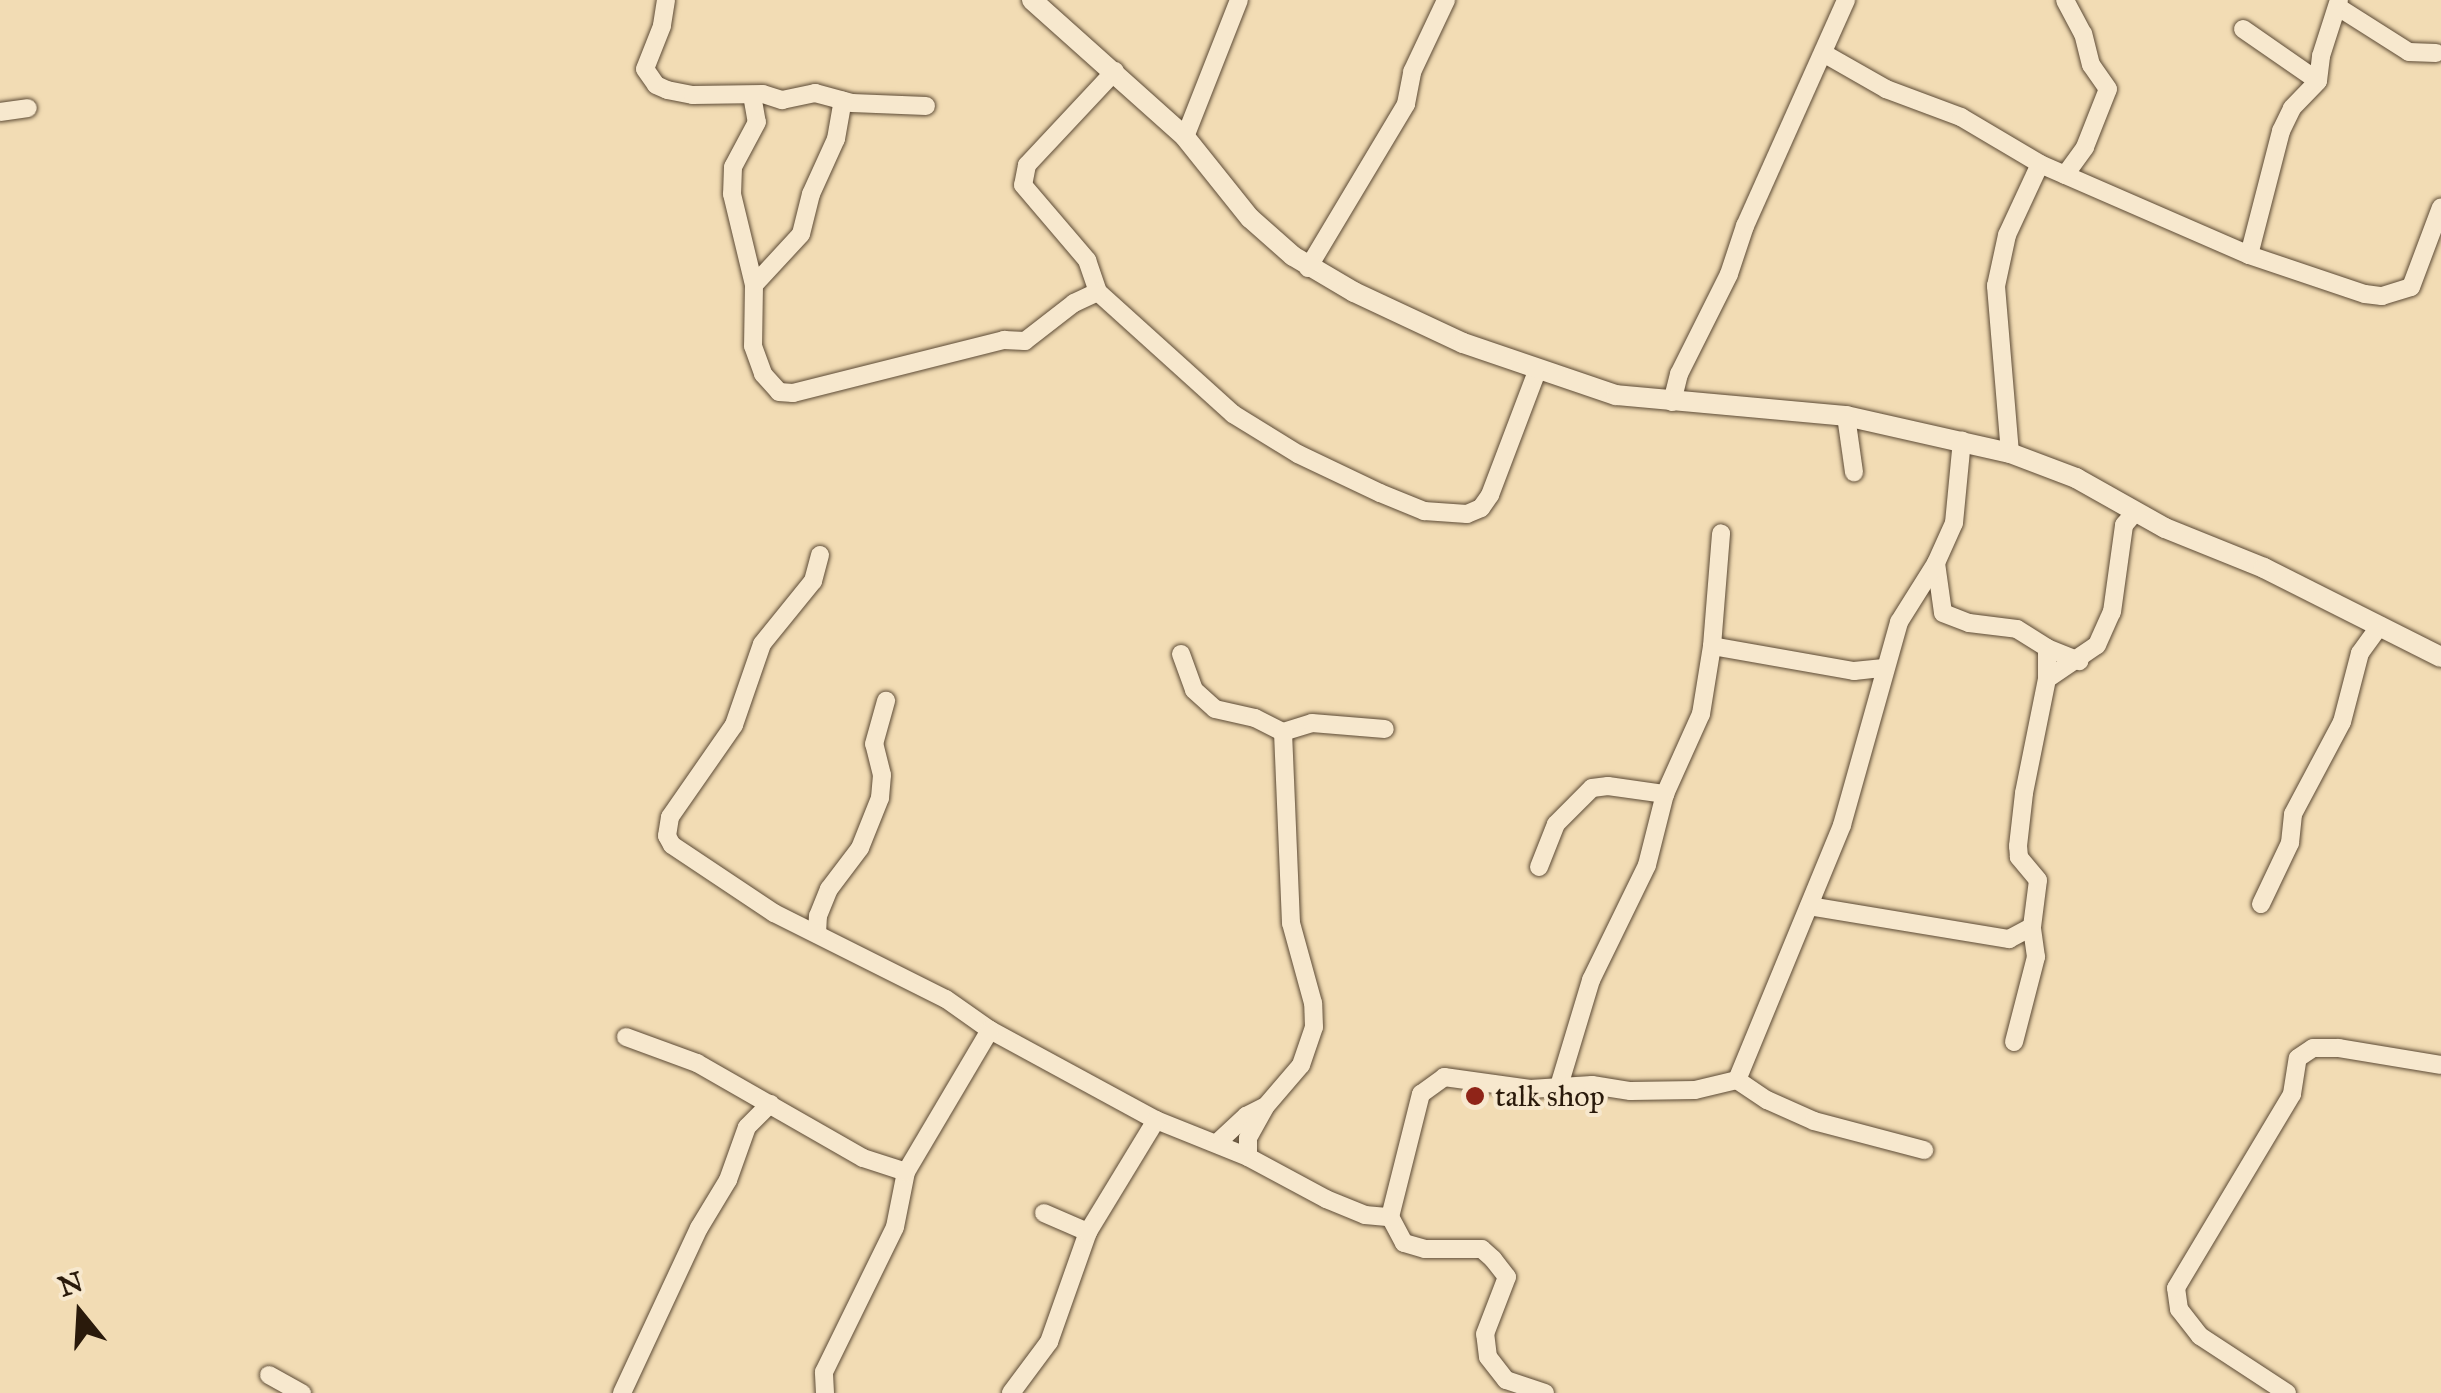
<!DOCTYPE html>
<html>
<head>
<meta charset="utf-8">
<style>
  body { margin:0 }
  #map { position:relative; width:2441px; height:1393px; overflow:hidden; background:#f2dcb4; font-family:"IM FELL Great Primer",serif }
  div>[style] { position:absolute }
  .roads { filter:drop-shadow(0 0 2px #5c4a35) drop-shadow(0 0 2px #5c4a35) }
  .minor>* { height:18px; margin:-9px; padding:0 9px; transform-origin:9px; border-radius:9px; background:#f7e8ce }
  .tertiary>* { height:20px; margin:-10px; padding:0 10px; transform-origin:10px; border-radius:10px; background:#f7e8ce }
  .dots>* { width:28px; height:28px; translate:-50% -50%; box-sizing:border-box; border:5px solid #f7e8ce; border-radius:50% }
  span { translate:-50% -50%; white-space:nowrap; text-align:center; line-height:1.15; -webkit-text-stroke:8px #f7e8ce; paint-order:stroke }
  .poi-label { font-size:30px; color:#2a1a0b }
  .left { translate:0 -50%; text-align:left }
  .north { position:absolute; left:30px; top:1263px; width:100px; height:100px; -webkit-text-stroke:8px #f7e8ce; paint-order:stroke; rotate:342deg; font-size:28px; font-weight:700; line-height:40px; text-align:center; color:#2a1a0b }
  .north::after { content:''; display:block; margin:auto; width:35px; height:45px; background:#2a1a0b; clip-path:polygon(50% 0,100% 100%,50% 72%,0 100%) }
</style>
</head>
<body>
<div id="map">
  <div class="roads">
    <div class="minor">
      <i style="left:666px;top:0;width:26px;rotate:99deg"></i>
      <i style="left:662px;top:26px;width:46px;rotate:111.6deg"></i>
      <i style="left:645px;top:69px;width:19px;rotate:55deg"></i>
      <i style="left:656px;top:85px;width:12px;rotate:24deg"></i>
      <i style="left:667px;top:90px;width:26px;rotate:11deg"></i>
      <i style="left:693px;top:95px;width:70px;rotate:-0.8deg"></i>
      <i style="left:763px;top:94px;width:20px;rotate:18deg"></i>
      <i style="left:782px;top:100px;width:34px;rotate:-12deg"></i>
      <i style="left:815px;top:93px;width:38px;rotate:15deg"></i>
      <i style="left:852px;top:103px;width:74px;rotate:2.3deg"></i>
      <i style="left:2338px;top:7px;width:84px;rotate:32.4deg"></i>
      <i style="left:2409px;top:52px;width:27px;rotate:2deg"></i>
      <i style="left:2243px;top:29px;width:91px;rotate:34.7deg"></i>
      <i style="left:1823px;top:53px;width:73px;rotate:29.7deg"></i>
      <i style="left:1886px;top:89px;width:80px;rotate:20.5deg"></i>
      <i style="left:1961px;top:117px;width:92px;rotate:30.7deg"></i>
      <i style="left:2040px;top:164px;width:228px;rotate:23.5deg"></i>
      <i style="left:2249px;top:255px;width:122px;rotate:18.6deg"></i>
      <i style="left:2365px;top:294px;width:17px;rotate:7deg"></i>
      <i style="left:2382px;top:296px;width:30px;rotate:-17deg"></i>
      <i style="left:2411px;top:287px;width:85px;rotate:-69.4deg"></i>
      <i style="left:1115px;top:71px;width:129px;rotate:133.1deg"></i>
      <i style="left:1027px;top:165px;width:20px;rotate:101deg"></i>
      <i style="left:1023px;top:185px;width:99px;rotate:49.5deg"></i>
      <i style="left:1087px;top:260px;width:34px;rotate:71deg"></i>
      <i style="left:1098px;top:292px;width:182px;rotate:42.1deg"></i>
      <i style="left:1233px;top:414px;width:76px;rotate:31.6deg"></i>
      <i style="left:1298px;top:454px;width:91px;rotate:25.4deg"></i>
      <i style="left:1380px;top:493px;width:48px;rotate:22.2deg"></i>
      <i style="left:1424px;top:511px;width:43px;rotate:4deg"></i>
      <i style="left:1467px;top:514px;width:15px;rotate:-23deg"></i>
      <i style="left:1481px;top:508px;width:16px;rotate:-55deg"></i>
      <i style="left:1490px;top:495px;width:133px;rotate:-69.2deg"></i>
      <i style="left:752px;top:95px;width:27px;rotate:80deg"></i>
      <i style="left:757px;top:122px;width:51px;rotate:118.1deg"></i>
      <i style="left:733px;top:167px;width:27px;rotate:92deg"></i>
      <i style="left:732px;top:194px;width:94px;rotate:76.4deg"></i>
      <i style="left:754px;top:285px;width:61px;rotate:90.9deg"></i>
      <i style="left:753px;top:346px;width:30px;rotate:70deg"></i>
      <i style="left:763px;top:374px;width:24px;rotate:48deg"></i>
      <i style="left:779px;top:392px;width:14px;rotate:4deg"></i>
      <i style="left:793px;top:393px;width:218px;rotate:-14.1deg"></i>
      <i style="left:1004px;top:340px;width:21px;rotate:3deg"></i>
      <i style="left:1025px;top:341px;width:62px;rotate:-37.8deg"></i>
      <i style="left:1074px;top:303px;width:26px;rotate:-25deg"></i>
      <i style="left:0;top:112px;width:28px;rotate:-8deg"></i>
      <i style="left:1185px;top:137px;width:147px;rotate:-68.5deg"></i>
      <i style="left:2065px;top:175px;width:34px;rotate:-54deg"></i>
      <i style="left:2085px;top:147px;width:62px;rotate:-68.4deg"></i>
      <i style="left:2108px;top:89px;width:29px;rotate:-125deg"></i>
      <i style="left:2091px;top:65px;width:32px;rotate:-104deg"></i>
      <i style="left:2083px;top:34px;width:38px;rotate:-118deg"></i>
      <i style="left:2249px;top:255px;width:128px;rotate:-75.5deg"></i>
      <i style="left:2281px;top:131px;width:25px;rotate:-64deg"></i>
      <i style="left:2292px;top:108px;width:37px;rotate:-46deg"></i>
      <i style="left:2318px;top:81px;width:25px;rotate:-83deg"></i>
      <i style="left:2321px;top:56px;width:59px;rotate:-72.2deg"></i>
      <i style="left:1308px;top:268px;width:191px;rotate:-59.1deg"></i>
      <i style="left:1406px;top:104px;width:33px;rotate:-79deg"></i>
      <i style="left:1412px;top:72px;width:80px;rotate:-64.7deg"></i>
      <i style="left:754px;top:285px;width:69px;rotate:-47.3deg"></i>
      <i style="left:801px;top:234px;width:41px;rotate:-76deg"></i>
      <i style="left:811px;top:194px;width:60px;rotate:-65.6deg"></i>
      <i style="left:836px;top:139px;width:39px;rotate:-80deg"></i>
      <i style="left:1672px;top:402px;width:29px;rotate:-76deg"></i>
      <i style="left:1679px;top:374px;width:112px;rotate:-63.4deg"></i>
      <i style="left:1729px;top:274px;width:51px;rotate:-71.6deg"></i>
      <i style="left:1745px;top:226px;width:248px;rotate:-65.9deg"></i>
      <i style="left:1846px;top:416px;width:57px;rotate:81.9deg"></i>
      <i style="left:2010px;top:453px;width:168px;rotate:-94.8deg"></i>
      <i style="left:1996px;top:286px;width:52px;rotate:-77.8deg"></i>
      <i style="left:2007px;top:235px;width:78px;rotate:-65.1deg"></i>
      <i style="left:820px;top:555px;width:27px;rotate:105deg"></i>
      <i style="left:813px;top:581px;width:81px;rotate:129deg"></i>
      <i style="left:762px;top:644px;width:86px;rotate:109.1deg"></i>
      <i style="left:734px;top:725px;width:112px;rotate:124.8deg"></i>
      <i style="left:670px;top:817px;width:19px;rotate:99deg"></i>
      <i style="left:667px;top:836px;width:10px;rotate:61deg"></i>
      <i style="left:672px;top:845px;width:123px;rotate:33.7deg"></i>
      <i style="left:774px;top:913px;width:192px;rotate:26.6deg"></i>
      <i style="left:946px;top:999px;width:54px;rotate:35.2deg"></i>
      <i style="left:990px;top:1030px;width:189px;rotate:28.5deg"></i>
      <i style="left:1156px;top:1120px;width:99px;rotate:21.9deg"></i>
      <i style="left:1248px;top:1157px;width:89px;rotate:28.3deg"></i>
      <i style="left:1326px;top:1199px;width:42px;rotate:22.3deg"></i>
      <i style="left:1365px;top:1215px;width:25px;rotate:5deg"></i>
      <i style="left:1936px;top:563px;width:50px;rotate:82deg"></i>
      <i style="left:1943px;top:613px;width:28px;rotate:21deg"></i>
      <i style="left:1969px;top:623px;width:48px;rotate:7.1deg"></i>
      <i style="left:2017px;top:629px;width:36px;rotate:32deg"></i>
      <i style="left:2047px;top:648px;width:35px;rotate:22deg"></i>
      <i style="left:1712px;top:646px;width:144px;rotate:10deg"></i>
      <i style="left:1854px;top:671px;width:30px;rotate:-6deg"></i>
      <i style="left:1181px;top:654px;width:38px;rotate:70deg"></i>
      <i style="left:1194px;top:690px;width:28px;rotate:42deg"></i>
      <i style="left:1215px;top:709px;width:41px;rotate:12.7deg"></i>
      <i style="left:1255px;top:718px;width:31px;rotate:27deg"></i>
      <i style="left:1283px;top:732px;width:30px;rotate:-17deg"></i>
      <i style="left:1312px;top:723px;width:73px;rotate:4.7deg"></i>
      <i style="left:2047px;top:679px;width:60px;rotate:-34.2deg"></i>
      <i style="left:2097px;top:645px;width:36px;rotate:-66deg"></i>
      <i style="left:2112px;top:612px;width:88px;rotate:-82.1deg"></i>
      <i style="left:2124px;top:525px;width:18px;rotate:-49deg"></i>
      <i style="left:1539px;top:867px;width:46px;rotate:-68.4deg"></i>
      <i style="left:1556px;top:824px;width:51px;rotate:-45deg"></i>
      <i style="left:1592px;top:788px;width:16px;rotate:-7deg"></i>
      <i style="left:1608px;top:786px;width:58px;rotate:8deg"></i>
      <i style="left:2261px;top:904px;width:68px;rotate:-64.6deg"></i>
      <i style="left:2290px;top:843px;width:29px;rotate:-84deg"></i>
      <i style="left:2293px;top:814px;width:104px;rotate:-62deg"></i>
      <i style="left:2342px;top:722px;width:71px;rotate:-75.4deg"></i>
      <i style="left:2360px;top:653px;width:34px;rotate:-54deg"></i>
      <i style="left:1809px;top:906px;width:203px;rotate:9.4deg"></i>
      <i style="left:2009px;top:939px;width:26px;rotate:-28deg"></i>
      <i style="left:817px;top:934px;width:18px;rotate:-87deg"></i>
      <i style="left:818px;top:916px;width:29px;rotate:-68deg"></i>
      <i style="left:829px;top:889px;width:51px;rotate:-52.9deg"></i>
      <i style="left:860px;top:848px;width:54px;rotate:-68.2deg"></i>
      <i style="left:880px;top:798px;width:23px;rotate:-85deg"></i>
      <i style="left:882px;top:775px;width:32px;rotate:-104deg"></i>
      <i style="left:874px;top:744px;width:45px;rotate:-74.4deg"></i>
      <i style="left:626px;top:1037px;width:76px;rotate:20.1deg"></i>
      <i style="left:697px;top:1063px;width:191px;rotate:29.8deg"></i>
      <i style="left:863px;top:1158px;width:45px;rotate:18deg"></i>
      <i style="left:2014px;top:1042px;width:88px;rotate:-75.5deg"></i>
      <i style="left:2036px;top:957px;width:30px;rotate:-98deg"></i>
      <i style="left:2032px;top:927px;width:47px;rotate:-82.7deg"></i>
      <i style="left:2038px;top:880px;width:30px;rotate:-130deg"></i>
      <i style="left:2019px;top:857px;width:11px;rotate:-95deg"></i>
      <i style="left:2018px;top:846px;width:53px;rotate:-83.5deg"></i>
      <i style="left:2024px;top:793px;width:116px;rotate:-78.6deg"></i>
      <i style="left:2047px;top:679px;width:31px;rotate:-90deg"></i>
      <i style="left:1737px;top:1080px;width:276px;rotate:-67.6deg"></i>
      <i style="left:1842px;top:825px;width:211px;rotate:-74.3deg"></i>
      <i style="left:1899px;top:622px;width:70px;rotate:-57.9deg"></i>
      <i style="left:1936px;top:563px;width:44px;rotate:-65.8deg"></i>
      <i style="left:1954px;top:523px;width:83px;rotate:-84.5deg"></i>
      <i style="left:1737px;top:1080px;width:36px;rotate:34deg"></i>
      <i style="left:1767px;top:1100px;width:51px;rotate:24.1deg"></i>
      <i style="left:1814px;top:1121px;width:114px;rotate:14.8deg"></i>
      <i style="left:1559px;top:1086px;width:111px;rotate:-73.2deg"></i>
      <i style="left:1591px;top:980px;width:128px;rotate:-64deg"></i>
      <i style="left:1647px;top:865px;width:73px;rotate:-75.8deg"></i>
      <i style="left:1665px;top:794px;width:88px;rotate:-65.8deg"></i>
      <i style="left:1701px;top:714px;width:69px;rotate:-80.8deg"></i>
      <i style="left:1712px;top:646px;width:113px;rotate:-85.4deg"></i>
      <i style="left:1217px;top:1143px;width:40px;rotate:-43deg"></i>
      <i style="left:1246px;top:1116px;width:20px;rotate:-27deg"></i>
      <i style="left:1248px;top:1157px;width:19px;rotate:-90deg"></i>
      <i style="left:1248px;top:1138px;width:35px;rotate:-61deg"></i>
      <i style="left:1265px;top:1107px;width:55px;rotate:-49.4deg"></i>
      <i style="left:1301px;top:1065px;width:40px;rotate:-71.1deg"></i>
      <i style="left:1314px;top:1027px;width:24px;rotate:-92deg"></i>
      <i style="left:1313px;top:1003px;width:83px;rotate:-105.4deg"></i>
      <i style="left:1291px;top:923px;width:191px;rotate:-92.4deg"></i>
      <i style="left:1044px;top:1213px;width:48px;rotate:23.4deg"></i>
      <i style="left:269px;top:1375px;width:38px;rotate:29deg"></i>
      <i style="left:622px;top:1393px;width:182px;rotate:-65deg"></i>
      <i style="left:699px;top:1228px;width:56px;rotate:-58.9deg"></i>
      <i style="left:728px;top:1180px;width:56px;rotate:-70.3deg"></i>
      <i style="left:747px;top:1127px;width:33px;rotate:-45deg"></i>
      <i style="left:825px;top:1393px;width:21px;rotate:-93deg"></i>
      <i style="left:824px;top:1372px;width:161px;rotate:-63.9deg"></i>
      <i style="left:895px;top:1227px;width:56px;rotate:-78.7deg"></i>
      <i style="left:906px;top:1172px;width:165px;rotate:-59.4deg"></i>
      <i style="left:1011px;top:1393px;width:64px;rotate:-53.3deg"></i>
      <i style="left:1049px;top:1342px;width:117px;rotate:-70.5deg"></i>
      <i style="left:1088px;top:1232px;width:131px;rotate:-58.7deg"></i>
      <i style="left:1545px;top:1393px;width:41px;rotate:-161.6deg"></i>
      <i style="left:1506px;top:1380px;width:29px;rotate:-128deg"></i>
      <i style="left:1488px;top:1357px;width:23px;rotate:-97deg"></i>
      <i style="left:1485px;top:1334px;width:61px;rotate:-68.9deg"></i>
      <i style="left:1507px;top:1277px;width:23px;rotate:-128deg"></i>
      <i style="left:1493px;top:1259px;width:15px;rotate:-138deg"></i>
      <i style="left:1482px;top:1249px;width:57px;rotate:180deg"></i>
      <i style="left:1425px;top:1249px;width:22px;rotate:-164deg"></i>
      <i style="left:1404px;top:1243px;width:30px;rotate:-118deg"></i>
      <i style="left:1390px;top:1217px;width:127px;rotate:-75.9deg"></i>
      <i style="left:1421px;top:1094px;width:29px;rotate:-36deg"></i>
      <i style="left:1444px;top:1077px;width:87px;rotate:7.9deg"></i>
      <i style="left:1530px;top:1089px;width:62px;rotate:-3.7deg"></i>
      <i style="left:1592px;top:1085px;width:39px;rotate:9deg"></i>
      <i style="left:1631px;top:1091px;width:64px;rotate:-0.9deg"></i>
      <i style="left:1695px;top:1090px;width:43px;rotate:-13.4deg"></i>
      <i style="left:2287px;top:1393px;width:104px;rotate:-146.8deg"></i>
      <i style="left:2200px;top:1336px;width:34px;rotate:-128deg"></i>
      <i style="left:2179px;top:1309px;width:21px;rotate:-98deg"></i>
      <i style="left:2176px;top:1288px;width:226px;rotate:-59.1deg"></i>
      <i style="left:2292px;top:1094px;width:36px;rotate:-81deg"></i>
      <i style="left:2298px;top:1058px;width:18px;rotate:-34deg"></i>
      <i style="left:2313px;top:1048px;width:26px"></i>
      <i style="left:2339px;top:1048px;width:103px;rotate:9.5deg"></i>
    </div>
    <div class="tertiary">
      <i style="left:1032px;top:0;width:205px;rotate:41.8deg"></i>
      <i style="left:1185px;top:137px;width:104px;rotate:51.3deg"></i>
      <i style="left:1250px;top:218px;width:57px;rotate:41.5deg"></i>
      <i style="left:1293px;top:256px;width:71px;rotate:30.5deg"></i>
      <i style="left:1354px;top:292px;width:120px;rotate:25.1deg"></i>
      <i style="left:1463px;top:343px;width:162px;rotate:18.8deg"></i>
      <i style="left:1616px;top:395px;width:231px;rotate:5.2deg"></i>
      <i style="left:1846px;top:416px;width:168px;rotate:12.7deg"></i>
      <i style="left:2010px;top:453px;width:71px;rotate:20.7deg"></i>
      <i style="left:2076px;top:478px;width:102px;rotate:29.3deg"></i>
      <i style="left:2165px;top:528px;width:107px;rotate:22deg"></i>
      <i style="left:2264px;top:568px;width:198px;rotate:26.7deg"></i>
    </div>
  </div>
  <div class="dots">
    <i style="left:1475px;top:1096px;background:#8f2418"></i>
  </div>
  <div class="poi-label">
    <span class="left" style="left:1495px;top:1096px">talk shop</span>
  </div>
  <div class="north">N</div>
</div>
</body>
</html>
